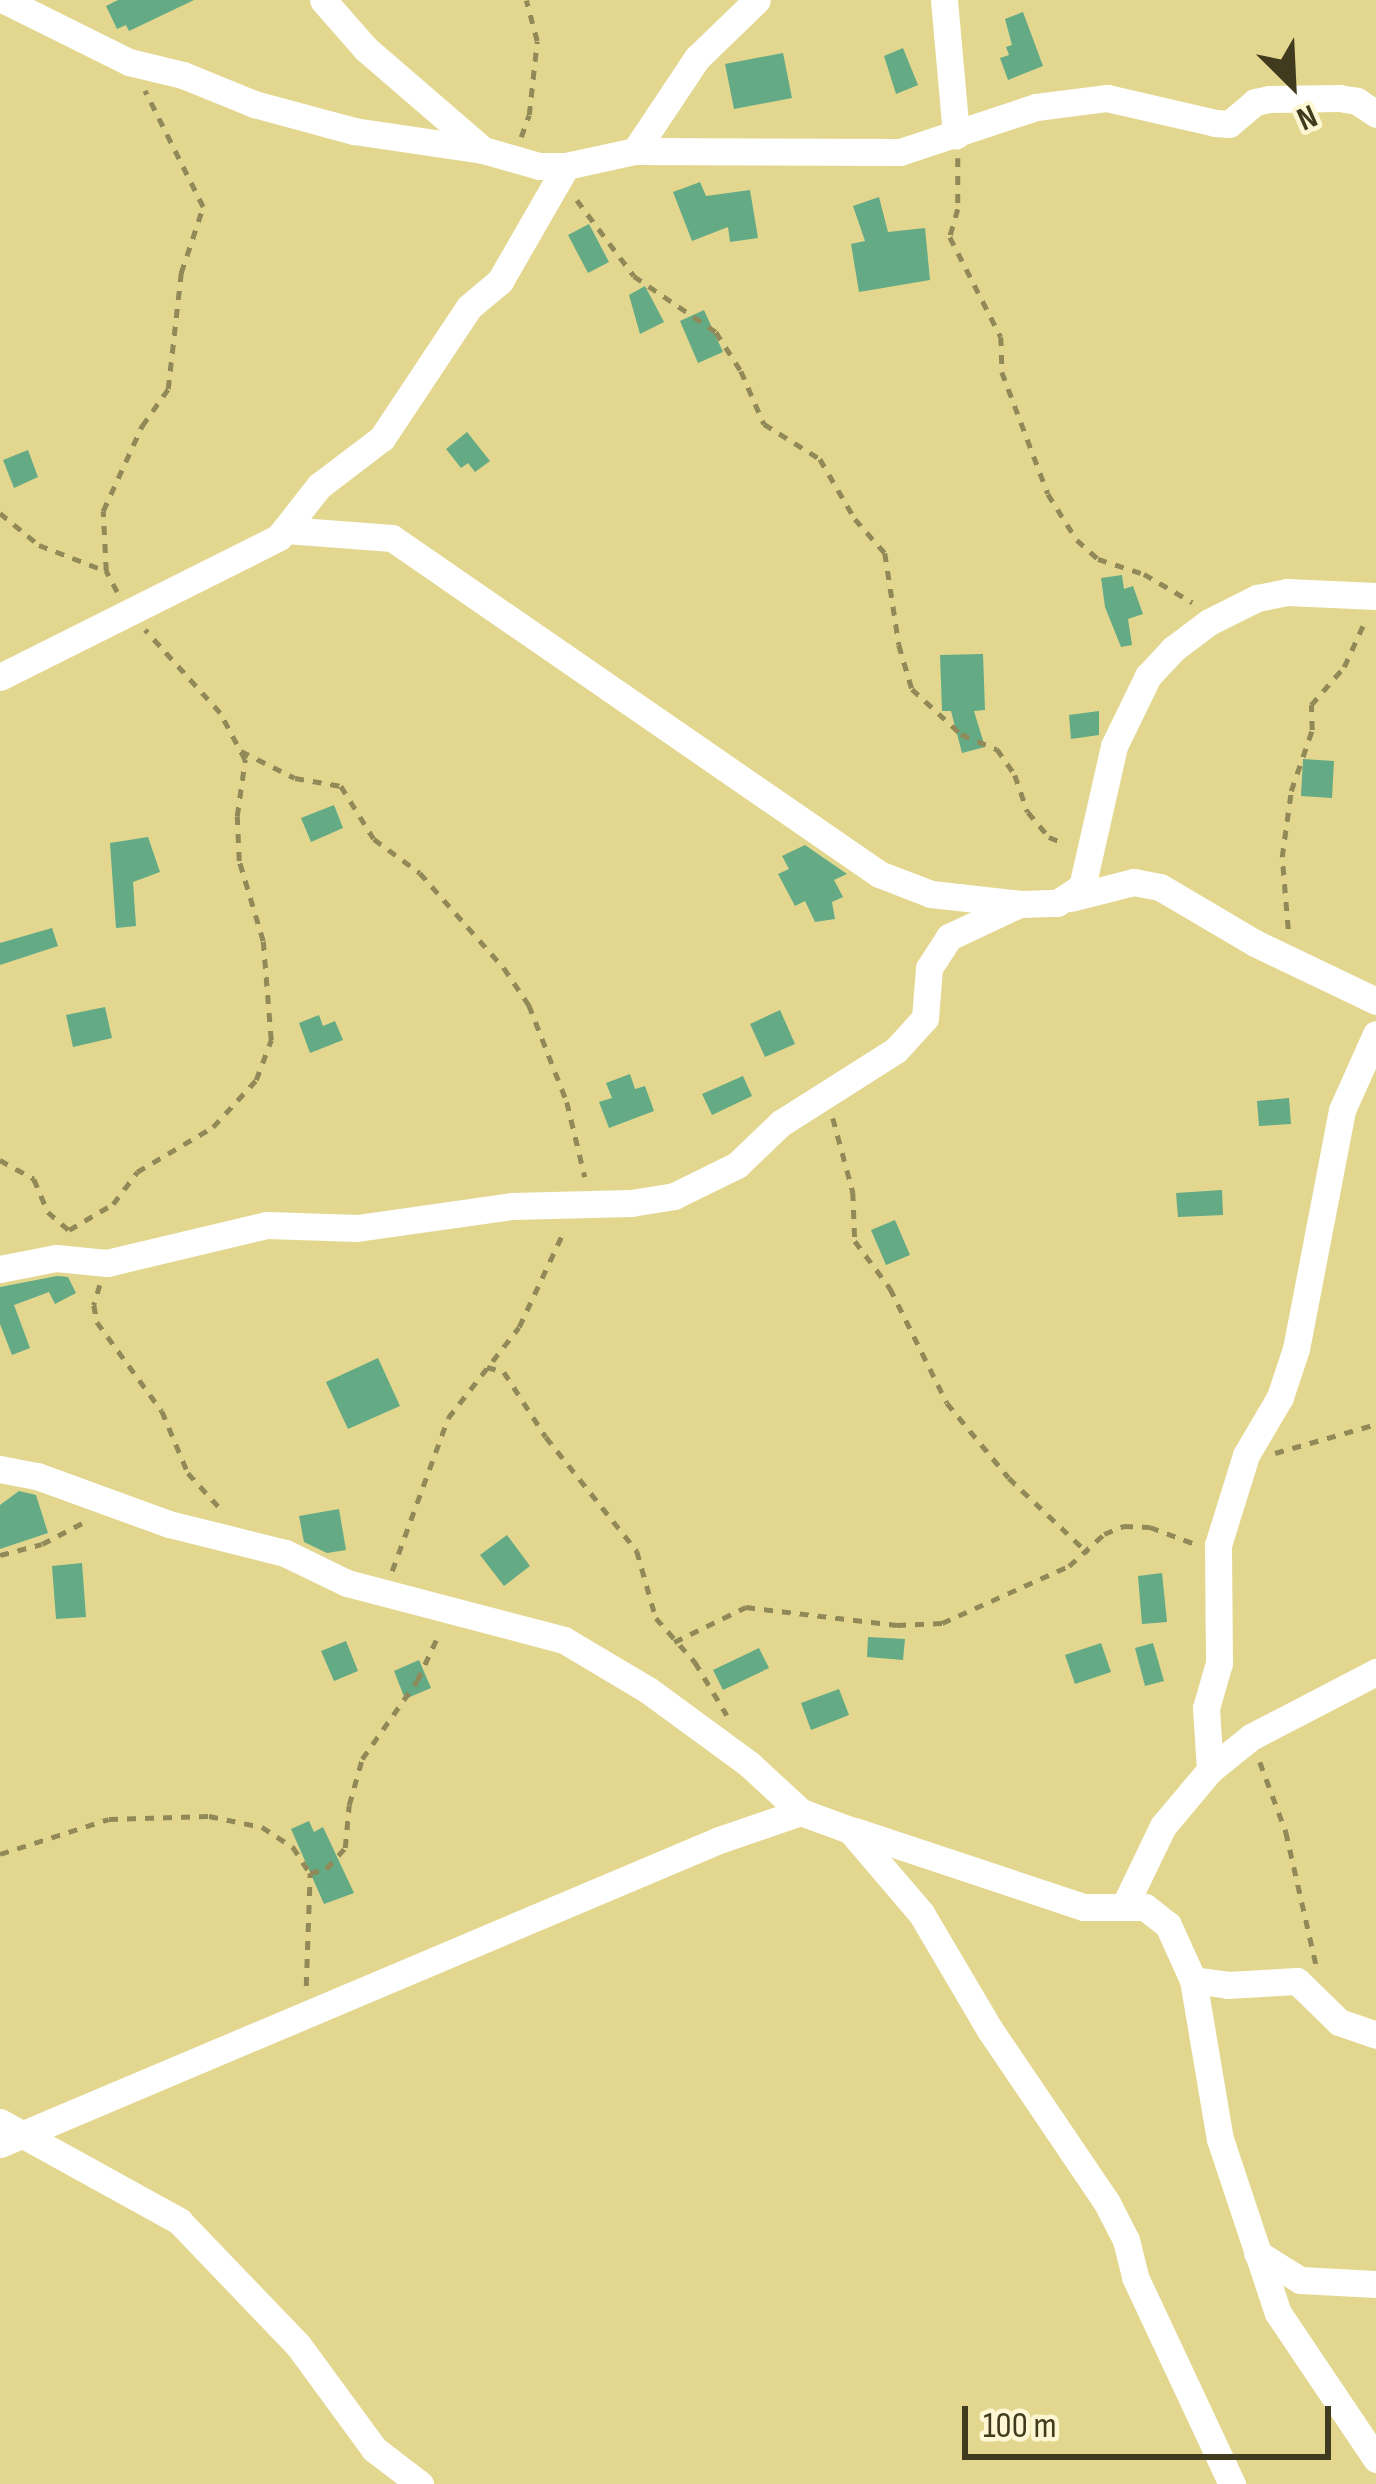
<!DOCTYPE html>
<html>
<head>
<meta charset="utf-8">
<style>
  body { margin:0 }
  #map { position:relative; width:1376px; height:2484px; overflow:hidden; background:#e3d790; font-family:"Sofia Sans Condensed",sans-serif }
  div>[style] { position:absolute }
  .building>* { inset:0; background:#63aa85 }
  .path>* { height:4.5px; margin-top:-2.25px; transform-origin:0; background:repeating-linear-gradient(90deg,#918957 0 9px,transparent 0 18px) }
  .minor>* { height:27px; margin:-13.5px; padding:0 13.5px; transform-origin:13.5px; border-radius:13.5px; background:#fff }
  span { translate:-50% -50%; white-space:nowrap; text-align:center; line-height:1.15; -webkit-text-stroke:12px #fdf7d4; paint-order:stroke }
  .north { position:absolute; left:1232px; top:24px; width:120px; height:120px; -webkit-text-stroke:9px #fdf7d4; paint-order:stroke; rotate:156deg; font-size:33px; font-weight:700; line-height:48px; text-align:center; color:#403b1e }
  .north::after { content:''; display:block; margin:auto; width:42px; height:54px; background:#403b1e; clip-path:polygon(50% 0,100% 100%,50% 72%,0 100%) }
  .scale { position:absolute; left:962px; top:2406px; width:369px; height:54px; box-sizing:border-box; border:6px solid #403b1e; border-top:0; padding-left:15px; font-size:36px; line-height:42px; white-space:nowrap; color:#403b1e; -webkit-text-stroke:9px #fdf7d4; paint-order:stroke }
</style>
</head>
<body>
<div id="map">
  <div class="building">
    <i style="clip-path:polygon(118px 0,194px 0,129px 31px,126px 25px,117px 29px,106px 6px)"></i>
    <i style="clip-path:polygon(1023px 12px,1043px 66px,1008px 80px,1000px 58px,1009px 55px,1006px 47px,1012px 45px,1005px 19px)"></i>
    <i style="clip-path:polygon(903px 48px,918px 85px,896px 94px,884px 56px)"></i>
    <i style="clip-path:polygon(783px 53px,792px 98px,734px 109px,725px 64px)"></i>
    <i style="clip-path:polygon(700px 182px,706px 196px,750px 190px,758px 238px,730px 242px,728px 227px,692px 241px,673px 192px)"></i>
    <i style="clip-path:polygon(879px 197px,888px 232px,925px 228px,930px 280px,859px 292px,851px 244px,865px 241px,853px 206px)"></i>
    <i style="clip-path:polygon(589px 224px,609px 262px,588px 273px,568px 235px)"></i>
    <i style="clip-path:polygon(645px 286px,664px 322px,640px 334px,629px 295px)"></i>
    <i style="clip-path:polygon(704px 310px,723px 352px,698px 363px,680px 321px)"></i>
    <i style="clip-path:polygon(467px 432px,490px 461px,475px 472px,468px 463px,461px 468px,446px 449px)"></i>
    <i style="clip-path:polygon(28px 450px,38px 477px,14px 488px,3px 460px)"></i>
    <i style="clip-path:polygon(1122px 575px,1124px 589px,1133px 586px,1143px 614px,1128px 619px,1132px 645px,1121px 647px,1105px 607px,1101px 578px)"></i>
    <i style="clip-path:polygon(983px 654px,985px 710px,974px 711px,985px 747px,962px 753px,951px 711px,942px 711px,940px 655px)"></i>
    <i style="clip-path:polygon(1099px 711px,1099px 735px,1071px 739px,1069px 715px)"></i>
    <i style="clip-path:polygon(1303px 759px,1334px 761px,1332px 798px,1301px 796px)"></i>
    <i style="clip-path:polygon(334px 805px,343px 828px,311px 842px,301px 818px)"></i>
    <i style="clip-path:polygon(148px 837px,160px 872px,133px 882px,136px 926px,116px 928px,110px 843px)"></i>
    <i style="clip-path:polygon(805px 845px,847px 874px,834px 880px,843px 897px,832px 902px,835px 919px,815px 922px,805px 901px,795px 906px,778px 874px,789px 869px,782px 856px)"></i>
    <i style="clip-path:polygon(52px 928px,58px 946px,0 965px,0 943px)"></i>
    <i style="clip-path:polygon(105px 1007px,112px 1038px,73px 1047px,66px 1015px)"></i>
    <i style="clip-path:polygon(780px 1010px,795px 1044px,765px 1057px,750px 1024px)"></i>
    <i style="clip-path:polygon(319px 1015px,323px 1026px,335px 1021px,343px 1040px,310px 1053px,299px 1023px)"></i>
    <i style="clip-path:polygon(630px 1074px,635px 1089px,645px 1086px,654px 1111px,609px 1128px,599px 1102px,612px 1098px,606px 1083px)"></i>
    <i style="clip-path:polygon(743px 1076px,752px 1096px,712px 1115px,702px 1094px)"></i>
    <i style="clip-path:polygon(1289px 1098px,1291px 1124px,1259px 1126px,1257px 1101px)"></i>
    <i style="clip-path:polygon(1222px 1190px,1223px 1215px,1178px 1217px,1176px 1193px)"></i>
    <i style="clip-path:polygon(895px 1220px,910px 1255px,886px 1265px,871px 1230px)"></i>
    <i style="clip-path:polygon(57px 1276px,68px 1277px,76px 1293px,55px 1304px,49px 1292px,14px 1305px,30px 1348px,12px 1355px,0 1324px,0 1287px)"></i>
    <i style="clip-path:polygon(378px 1358px,400px 1406px,348px 1429px,326px 1382px)"></i>
    <i style="clip-path:polygon(19px 1491px,36px 1495px,48px 1533px,0 1549px,0 1505px)"></i>
    <i style="clip-path:polygon(339px 1509px,346px 1550px,327px 1553px,304px 1542px,299px 1516px)"></i>
    <i style="clip-path:polygon(507px 1535px,530px 1566px,504px 1586px,480px 1555px)"></i>
    <i style="clip-path:polygon(82px 1563px,86px 1617px,56px 1619px,52px 1566px)"></i>
    <i style="clip-path:polygon(1162px 1573px,1167px 1622px,1142px 1624px,1138px 1576px)"></i>
    <i style="clip-path:polygon(868px 1637px,905px 1639px,903px 1660px,867px 1657px)"></i>
    <i style="clip-path:polygon(346px 1641px,358px 1671px,334px 1681px,321px 1651px)"></i>
    <i style="clip-path:polygon(1101px 1643px,1111px 1672px,1075px 1684px,1065px 1655px)"></i>
    <i style="clip-path:polygon(1153px 1643px,1164px 1681px,1145px 1686px,1135px 1648px)"></i>
    <i style="clip-path:polygon(759px 1648px,769px 1668px,723px 1690px,713px 1670px)"></i>
    <i style="clip-path:polygon(419px 1660px,431px 1688px,405px 1699px,394px 1671px)"></i>
    <i style="clip-path:polygon(839px 1689px,849px 1715px,811px 1730px,801px 1703px)"></i>
    <i style="clip-path:polygon(309px 1821px,314px 1832px,323px 1827px,354px 1893px,324px 1904px,291px 1829px)"></i>
  </div>
  <div class="path">
    <i style="left:521px;top:137px;width:23px;rotate:-70deg"></i>
    <i style="left:529px;top:115px;width:74px;rotate:-83.8deg"></i>
    <i style="left:537px;top:41px;width:42px;rotate:-105deg"></i>
    <i style="left:958px;top:158px;width:51px;rotate:90deg"></i>
    <i style="left:958px;top:209px;width:29px;rotate:106deg"></i>
    <i style="left:950px;top:237px;width:112px;rotate:63deg"></i>
    <i style="left:1001px;top:337px;width:35px;rotate:88deg"></i>
    <i style="left:1002px;top:372px;width:130px;rotate:69.3deg"></i>
    <i style="left:1048px;top:494px;width:54px;rotate:57.8deg"></i>
    <i style="left:1077px;top:540px;width:28px;rotate:42deg"></i>
    <i style="left:1098px;top:559px;width:48px;rotate:18.1deg"></i>
    <i style="left:1144px;top:574px;width:56px;rotate:30.3deg"></i>
    <i style="left:577px;top:200px;width:95px;rotate:53.1deg"></i>
    <i style="left:634px;top:276px;width:99px;rotate:34.3deg"></i>
    <i style="left:716px;top:332px;width:46px;rotate:57.3deg"></i>
    <i style="left:741px;top:371px;width:58px;rotate:66.5deg"></i>
    <i style="left:764px;top:424px;width:66px;rotate:32deg"></i>
    <i style="left:820px;top:459px;width:69px;rotate:59.7deg"></i>
    <i style="left:855px;top:519px;width:45px;rotate:48.6deg"></i>
    <i style="left:885px;top:553px;width:93px;rotate:81.3deg"></i>
    <i style="left:899px;top:645px;width:46px;rotate:73.5deg"></i>
    <i style="left:912px;top:689px;width:67px;rotate:42.6deg"></i>
    <i style="left:961px;top:734px;width:39px;rotate:23deg"></i>
    <i style="left:997px;top:749px;width:32px;rotate:55deg"></i>
    <i style="left:1015px;top:775px;width:39px;rotate:71deg"></i>
    <i style="left:1028px;top:812px;width:33px;rotate:50deg"></i>
    <i style="left:1049px;top:837px;width:16px;rotate:22deg"></i>
    <i style="left:0;top:513px;width:50px;rotate:39.4deg"></i>
    <i style="left:39px;top:545px;width:72px;rotate:21.2deg"></i>
    <i style="left:117px;top:592px;width:24px;rotate:-118deg"></i>
    <i style="left:106px;top:571px;width:60px;rotate:-92.9deg"></i>
    <i style="left:103px;top:511px;width:94px;rotate:-65.4deg"></i>
    <i style="left:142px;top:426px;width:45px;rotate:-54.9deg"></i>
    <i style="left:168px;top:389px;width:117px;rotate:-83.6deg"></i>
    <i style="left:181px;top:273px;width:70px;rotate:-71.6deg"></i>
    <i style="left:203px;top:207px;width:130px;rotate:-116.6deg"></i>
    <i style="left:241px;top:751px;width:60px;rotate:26.6deg"></i>
    <i style="left:295px;top:778px;width:47px;rotate:9.9deg"></i>
    <i style="left:341px;top:786px;width:62px;rotate:58.1deg"></i>
    <i style="left:374px;top:839px;width:57px;rotate:36.5deg"></i>
    <i style="left:420px;top:873px;width:127px;rotate:48.5deg"></i>
    <i style="left:504px;top:968px;width:45px;rotate:56deg"></i>
    <i style="left:529px;top:1005px;width:104px;rotate:68.6deg"></i>
    <i style="left:567px;top:1102px;width:77px;rotate:76.5deg"></i>
    <i style="left:1288px;top:929px;width:72px;rotate:-94.8deg"></i>
    <i style="left:1282px;top:857px;width:67px;rotate:-82.2deg"></i>
    <i style="left:1291px;top:791px;width:65px;rotate:-71deg"></i>
    <i style="left:1312px;top:730px;width:25px;rotate:-92deg"></i>
    <i style="left:1311px;top:705px;width:50px;rotate:-49deg"></i>
    <i style="left:1344px;top:667px;width:51px;rotate:-65.5deg"></i>
    <i style="left:833px;top:1118px;width:77px;rotate:74.9deg"></i>
    <i style="left:853px;top:1192px;width:49px;rotate:87.7deg"></i>
    <i style="left:855px;top:1241px;width:59px;rotate:53.3deg"></i>
    <i style="left:890px;top:1288px;width:128px;rotate:63.6deg"></i>
    <i style="left:947px;top:1403px;width:97px;rotate:50.4deg"></i>
    <i style="left:1009px;top:1478px;width:109px;rotate:43.5deg"></i>
    <i style="left:0;top:1160px;width:39px;rotate:29deg"></i>
    <i style="left:34px;top:1179px;width:36px;rotate:67deg"></i>
    <i style="left:48px;top:1212px;width:29px;rotate:41deg"></i>
    <i style="left:69px;top:1230px;width:51px;rotate:-30.6deg"></i>
    <i style="left:113px;top:1204px;width:40px;rotate:-53deg"></i>
    <i style="left:137px;top:1172px;width:88px;rotate:-30.6deg"></i>
    <i style="left:213px;top:1127px;width:64px;rotate:-47.5deg"></i>
    <i style="left:256px;top:1080px;width:43px;rotate:-69.4deg"></i>
    <i style="left:271px;top:1040px;width:99px;rotate:-94.6deg"></i>
    <i style="left:263px;top:941px;width:84px;rotate:-106.7deg"></i>
    <i style="left:239px;top:861px;width:45px;rotate:-92.5deg"></i>
    <i style="left:237px;top:816px;width:57px;rotate:-81.9deg"></i>
    <i style="left:245px;top:760px;width:53px;rotate:-118deg"></i>
    <i style="left:220px;top:713px;width:112px;rotate:-132.1deg"></i>
    <i style="left:100px;top:1285px;width:21px;rotate:107deg"></i>
    <i style="left:94px;top:1305px;width:17px;rotate:80deg"></i>
    <i style="left:97px;top:1322px;width:110px;rotate:53.9deg"></i>
    <i style="left:162px;top:1411px;width:67px;rotate:67.2deg"></i>
    <i style="left:188px;top:1473px;width:47px;rotate:47.6deg"></i>
    <i style="left:487px;top:1367px;width:18px;rotate:16deg"></i>
    <i style="left:504px;top:1372px;width:77px;rotate:57.1deg"></i>
    <i style="left:546px;top:1437px;width:146px;rotate:51.4deg"></i>
    <i style="left:637px;top:1551px;width:70px;rotate:74.2deg"></i>
    <i style="left:656px;top:1618px;width:59px;rotate:48.4deg"></i>
    <i style="left:695px;top:1662px;width:62px;rotate:58.9deg"></i>
    <i style="left:1275px;top:1453px;width:105px;rotate:-16deg"></i>
    <i style="left:0;top:1555px;width:43px;rotate:-14.7deg"></i>
    <i style="left:42px;top:1544px;width:47px;rotate:-27.6deg"></i>
    <i style="left:392px;top:1571px;width:163px;rotate:-69.9deg"></i>
    <i style="left:448px;top:1418px;width:115px;rotate:-52deg"></i>
    <i style="left:519px;top:1327px;width:106px;rotate:-64.9deg"></i>
    <i style="left:674px;top:1642px;width:80px;rotate:-25.9deg"></i>
    <i style="left:746px;top:1607px;width:152px;rotate:6.8deg"></i>
    <i style="left:897px;top:1625px;width:45px;rotate:-2.5deg"></i>
    <i style="left:942px;top:1623px;width:139px;rotate:-24.2deg"></i>
    <i style="left:1069px;top:1566px;width:47px;rotate:-42.4deg"></i>
    <i style="left:1104px;top:1534px;width:22px;rotate:-22deg"></i>
    <i style="left:1124px;top:1526px;width:26px;rotate:2deg"></i>
    <i style="left:1150px;top:1527px;width:48px;rotate:20.7deg"></i>
    <i style="left:1260px;top:1762px;width:75px;rotate:69.6deg"></i>
    <i style="left:1286px;top:1832px;width:135px;rotate:77.2deg"></i>
    <i style="left:0;top:1854px;width:114px;rotate:-17.8deg"></i>
    <i style="left:109px;top:1819px;width:100px;rotate:-1.7deg"></i>
    <i style="left:209px;top:1816px;width:54px;rotate:11.7deg"></i>
    <i style="left:262px;top:1827px;width:37px;rotate:33deg"></i>
    <i style="left:293px;top:1847px;width:31px;rotate:57deg"></i>
    <i style="left:306px;top:1986px;width:113px;rotate:-88deg"></i>
    <i style="left:310px;top:1873px;width:16px;rotate:-14deg"></i>
    <i style="left:326px;top:1869px;width:28px;rotate:-48deg"></i>
    <i style="left:345px;top:1848px;width:43px;rotate:-84.7deg"></i>
    <i style="left:349px;top:1805px;width:48px;rotate:-74.2deg"></i>
    <i style="left:362px;top:1759px;width:95px;rotate:-54.8deg"></i>
    <i style="left:417px;top:1681px;width:50px;rotate:-65deg"></i>
  </div>
  <div class="minor">
    <i style="left:4px;top:0;width:140px;rotate:26.4deg"></i>
    <i style="left:129px;top:62px;width:56px;rotate:13.5deg"></i>
    <i style="left:183px;top:75px;width:77px;rotate:22.2deg"></i>
    <i style="left:254px;top:104px;width:104px;rotate:15.1deg"></i>
    <i style="left:354px;top:131px;width:130px;rotate:8.4deg"></i>
    <i style="left:483px;top:150px;width:58px;rotate:15.9deg"></i>
    <i style="left:539px;top:166px;width:27px"></i>
    <i style="left:566px;top:166px;width:71px;rotate:-12.3deg"></i>
    <i style="left:635px;top:151px;width:265px;rotate:0.2deg"></i>
    <i style="left:900px;top:152px;width:143px;rotate:-18.3deg"></i>
    <i style="left:1036px;top:107px;width:72px;rotate:-7.2deg"></i>
    <i style="left:1107px;top:98px;width:111px;rotate:13deg"></i>
    <i style="left:1215px;top:123px;width:14px;rotate:4deg"></i>
    <i style="left:1229px;top:124px;width:34px;rotate:-40deg"></i>
    <i style="left:1255px;top:102px;width:14px;rotate:-12deg"></i>
    <i style="left:1269px;top:99px;width:70px;rotate:-0.8deg"></i>
    <i style="left:1339px;top:98px;width:18px;rotate:9deg"></i>
    <i style="left:1357px;top:101px;width:23px;rotate:34deg"></i>
    <i style="left:323px;top:0;width:65px;rotate:48.7deg"></i>
    <i style="left:366px;top:49px;width:155px;rotate:40.8deg"></i>
    <i style="left:944px;top:0;width:136px;rotate:84.9deg"></i>
    <i style="left:635px;top:151px;width:112px;rotate:-56.3deg"></i>
    <i style="left:697px;top:58px;width:83px;rotate:-44deg"></i>
    <i style="left:286px;top:530px;width:106px;rotate:4.3deg"></i>
    <i style="left:392px;top:538px;width:592px;rotate:34.6deg"></i>
    <i style="left:879px;top:874px;width:56px;rotate:21deg"></i>
    <i style="left:931px;top:894px;width:91px;rotate:6.3deg"></i>
    <i style="left:1021px;top:904px;width:36px;rotate:-2deg"></i>
    <i style="left:1057px;top:903px;width:30px;rotate:-33deg"></i>
    <i style="left:1082px;top:887px;width:145px;rotate:-77.2deg"></i>
    <i style="left:1114px;top:746px;width:78px;rotate:-64.1deg"></i>
    <i style="left:1148px;top:676px;width:37px;rotate:-47deg"></i>
    <i style="left:1173px;top:649px;width:45px;rotate:-36.9deg"></i>
    <i style="left:1209px;top:622px;width:54px;rotate:-26.6deg"></i>
    <i style="left:1257px;top:598px;width:31px;rotate:-11deg"></i>
    <i style="left:1287px;top:592px;width:89px;rotate:2.6deg"></i>
    <i style="left:0;top:677px;width:312px;rotate:-26.6deg"></i>
    <i style="left:279px;top:537px;width:65px;rotate:-51.9deg"></i>
    <i style="left:319px;top:486px;width:79px;rotate:-37.3deg"></i>
    <i style="left:382px;top:438px;width:157px;rotate:-56.4deg"></i>
    <i style="left:469px;top:307px;width:40px;rotate:-40deg"></i>
    <i style="left:500px;top:281px;width:133px;rotate:-60.1deg"></i>
    <i style="left:1071px;top:898px;width:65px;rotate:-14.3deg"></i>
    <i style="left:1134px;top:882px;width:26px;rotate:11deg"></i>
    <i style="left:1160px;top:887px;width:110px;rotate:30.5deg"></i>
    <i style="left:1255px;top:943px;width:134px;rotate:25.6deg"></i>
    <i style="left:0;top:1269px;width:57px;rotate:-11.1deg"></i>
    <i style="left:56px;top:1258px;width:51px;rotate:5.6deg"></i>
    <i style="left:107px;top:1263px;width:164px;rotate:-13.4deg"></i>
    <i style="left:267px;top:1225px;width:90px;rotate:1.9deg"></i>
    <i style="left:357px;top:1228px;width:157px;rotate:-8.1deg"></i>
    <i style="left:512px;top:1206px;width:119px;rotate:-1.4deg"></i>
    <i style="left:631px;top:1203px;width:44px;rotate:-9.2deg"></i>
    <i style="left:674px;top:1196px;width:70px;rotate:-26.2deg"></i>
    <i style="left:737px;top:1165px;width:61px;rotate:-43.7deg"></i>
    <i style="left:781px;top:1123px;width:136px;rotate:-32.4deg"></i>
    <i style="left:896px;top:1050px;width:43px;rotate:-47.8deg"></i>
    <i style="left:925px;top:1018px;width:50px;rotate:-85.4deg"></i>
    <i style="left:929px;top:968px;width:37px;rotate:-57deg"></i>
    <i style="left:949px;top:937px;width:73px;rotate:-25.2deg"></i>
    <i style="left:0;top:1469px;width:38px;rotate:11deg"></i>
    <i style="left:37px;top:1476px;width:140px;rotate:20deg"></i>
    <i style="left:169px;top:1524px;width:120px;rotate:14deg"></i>
    <i style="left:285px;top:1553px;width:69px;rotate:25.8deg"></i>
    <i style="left:347px;top:1583px;width:224px;rotate:14.7deg"></i>
    <i style="left:564px;top:1640px;width:98px;rotate:30.8deg"></i>
    <i style="left:648px;top:1690px;width:125px;rotate:36.2deg"></i>
    <i style="left:749px;top:1764px;width:71px;rotate:42.7deg"></i>
    <i style="left:1210px;top:1770px;width:53px;rotate:-38.8deg"></i>
    <i style="left:1251px;top:1737px;width:141px;rotate:-27.5deg"></i>
    <i style="left:855px;top:1831px;width:241px;rotate:18.4deg"></i>
    <i style="left:1084px;top:1907px;width:61px"></i>
    <i style="left:1145px;top:1907px;width:29px;rotate:38deg"></i>
    <i style="left:1168px;top:1925px;width:60px;rotate:65.6deg"></i>
    <i style="left:1193px;top:1980px;width:161px;rotate:80.4deg"></i>
    <i style="left:1220px;top:2139px;width:183px;rotate:71.6deg"></i>
    <i style="left:1278px;top:2313px;width:176px;rotate:56.1deg"></i>
    <i style="left:1124px;top:1907px;width:90px;rotate:-64.3deg"></i>
    <i style="left:1163px;top:1826px;width:73px;rotate:-50deg"></i>
    <i style="left:1210px;top:1770px;width:62px;rotate:-93.7deg"></i>
    <i style="left:1206px;top:1708px;width:47px;rotate:-73.9deg"></i>
    <i style="left:1219px;top:1663px;width:118px;rotate:-90.5deg"></i>
    <i style="left:1218px;top:1545px;width:94px;rotate:-72.7deg"></i>
    <i style="left:1246px;top:1455px;width:67px;rotate:-59.6deg"></i>
    <i style="left:1280px;top:1397px;width:51px;rotate:-71.6deg"></i>
    <i style="left:1296px;top:1349px;width:243px;rotate:-79.1deg"></i>
    <i style="left:1342px;top:1110px;width:83px;rotate:-65.9deg"></i>
    <i style="left:1193px;top:1980px;width:34px;rotate:8deg"></i>
    <i style="left:1227px;top:1985px;width:70px;rotate:-3.3deg"></i>
    <i style="left:1297px;top:1981px;width:59px;rotate:44.3deg"></i>
    <i style="left:1339px;top:2022px;width:39px;rotate:19deg"></i>
    <i style="left:0;top:2122px;width:205px;rotate:28.9deg"></i>
    <i style="left:179px;top:2221px;width:172px;rotate:46.2deg"></i>
    <i style="left:298px;top:2345px;width:129px;rotate:53.8deg"></i>
    <i style="left:374px;top:2449px;width:58px;rotate:37.3deg"></i>
    <i style="left:0;top:2144px;width:781px;rotate:-22.92deg"></i>
    <i style="left:719px;top:1840px;width:87px;rotate:-18.9deg"></i>
    <i style="left:801px;top:1812px;width:52px;rotate:20.2deg"></i>
    <i style="left:850px;top:1830px;width:109px;rotate:49.5deg"></i>
    <i style="left:921px;top:1913px;width:136px;rotate:59.5deg"></i>
    <i style="left:990px;top:2030px;width:209px;rotate:55.9deg"></i>
    <i style="left:1107px;top:2203px;width:42px;rotate:62.8deg"></i>
    <i style="left:1126px;top:2240px;width:38px;rotate:76deg"></i>
    <i style="left:1135px;top:2277px;width:229px;rotate:64.9deg"></i>
    <i style="left:1257px;top:2253px;width:51px;rotate:32.1deg"></i>
    <i style="left:1300px;top:2280px;width:76px;rotate:3deg"></i>
  </div>
  <div class="north">N</div>
  <div class="scale">100 m</div>
</div>
</body>
</html>
